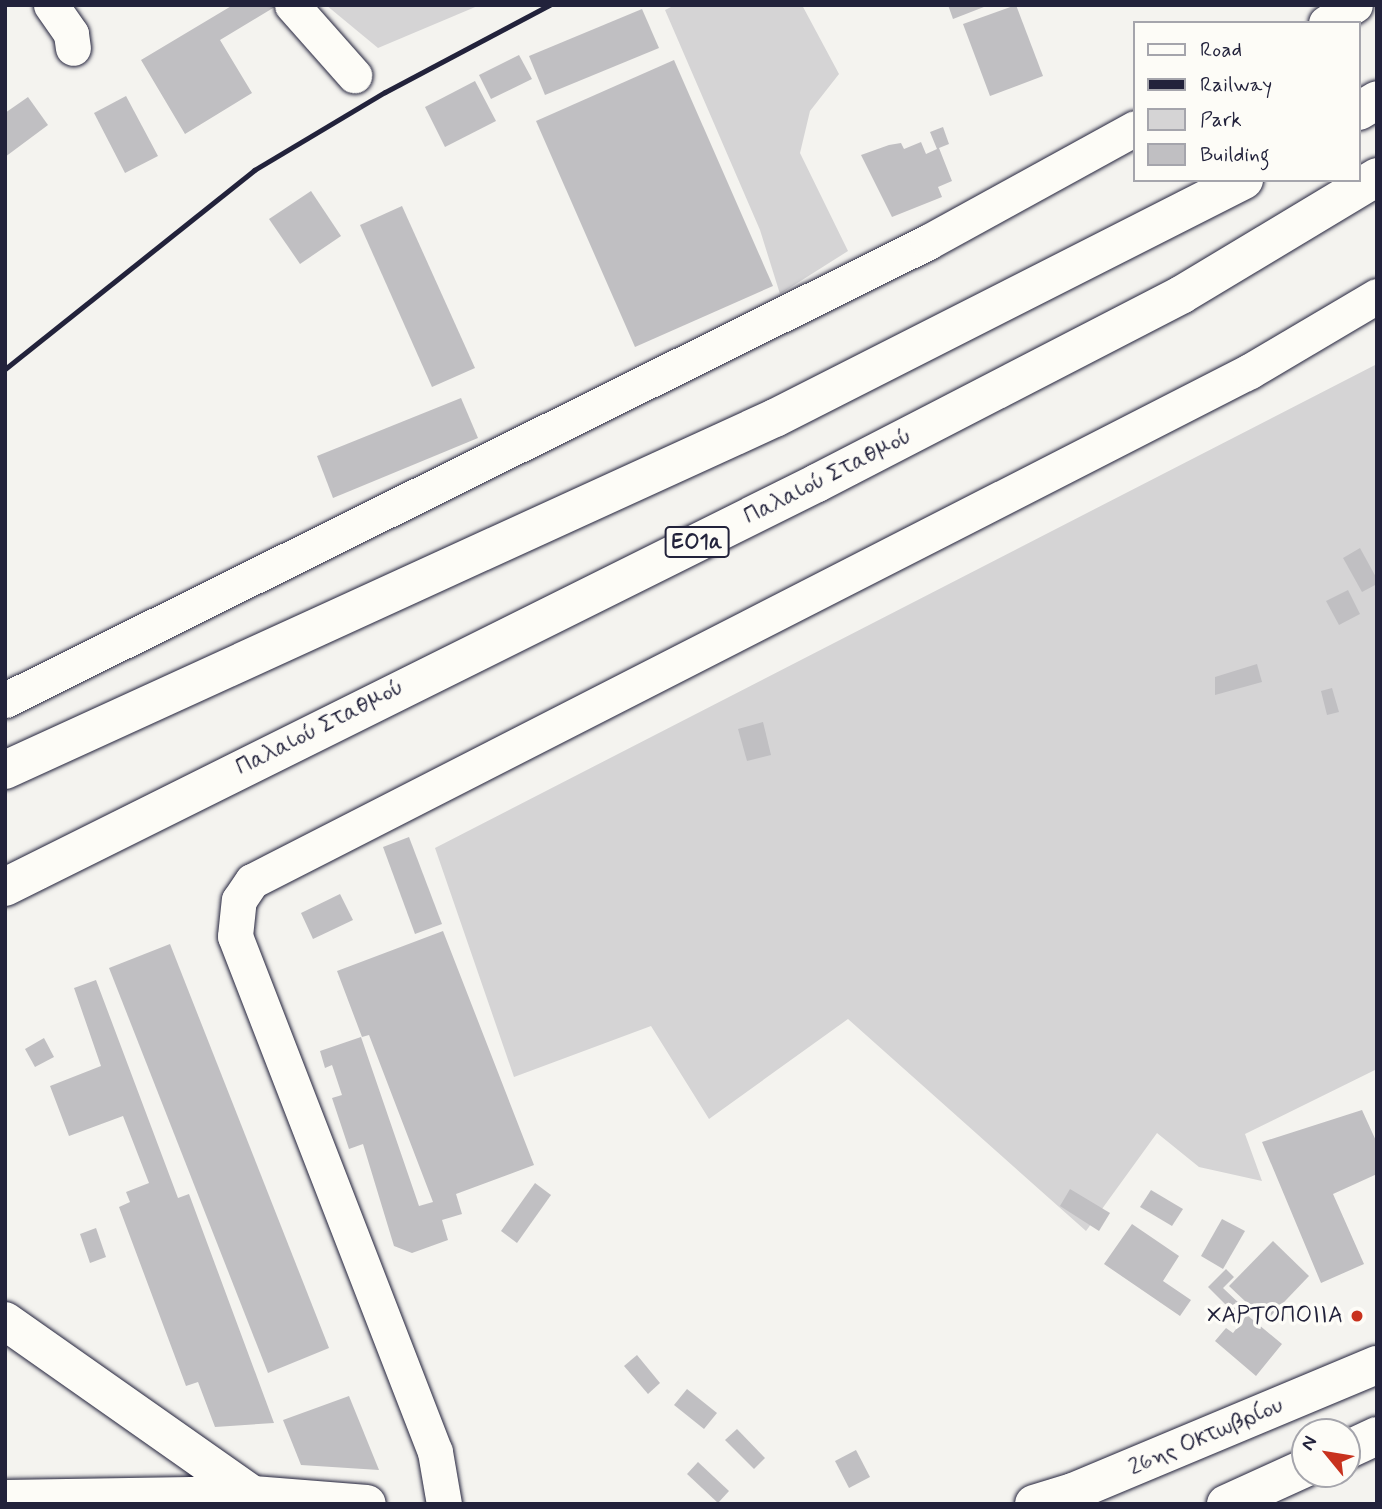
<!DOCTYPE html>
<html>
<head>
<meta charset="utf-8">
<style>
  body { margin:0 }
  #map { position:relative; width:1382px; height:1509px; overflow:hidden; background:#f4f3ef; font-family:Mynerve,sans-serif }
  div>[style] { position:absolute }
  .green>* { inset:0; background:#d5d4d5 }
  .building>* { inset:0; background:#c0bfc2 }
  .roads { filter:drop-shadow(0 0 2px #22223b) drop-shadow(0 0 2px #22223b) }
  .minor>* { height:35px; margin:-17.5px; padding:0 17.5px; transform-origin:17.5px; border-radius:17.5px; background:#fdfcf7 }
  .major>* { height:38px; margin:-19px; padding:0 19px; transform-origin:19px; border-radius:19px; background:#fdfcf7 }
  .highway>* { height:38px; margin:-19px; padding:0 19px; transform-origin:19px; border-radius:19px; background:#fdfcf7 }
  .rail>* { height:5px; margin:-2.5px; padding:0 2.5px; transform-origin:2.5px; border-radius:2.5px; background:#22223b }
  .dots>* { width:19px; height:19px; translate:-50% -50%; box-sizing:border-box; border:4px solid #fdfcf7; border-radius:50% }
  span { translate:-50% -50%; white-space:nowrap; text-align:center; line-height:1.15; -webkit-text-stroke:7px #fdfcf7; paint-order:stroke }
  .shield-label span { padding:2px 5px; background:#fdfcf7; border:2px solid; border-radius:5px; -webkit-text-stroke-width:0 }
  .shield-label { font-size:21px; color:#22223b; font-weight:700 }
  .street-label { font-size:23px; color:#22223b }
  .poi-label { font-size:23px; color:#22223b }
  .right { translate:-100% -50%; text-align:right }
  .frame { position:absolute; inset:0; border:7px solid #22223b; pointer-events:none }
  .legend { position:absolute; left:1133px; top:21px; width:228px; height:161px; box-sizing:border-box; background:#fdfcf7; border:2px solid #a5a5ac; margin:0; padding:9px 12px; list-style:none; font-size:21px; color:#22223b }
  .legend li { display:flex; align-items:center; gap:14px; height:35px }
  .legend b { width:35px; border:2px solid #a5a5ac }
  .north { position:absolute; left:1291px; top:1418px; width:70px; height:70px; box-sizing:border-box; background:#fdfcf7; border:2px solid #a5a5ac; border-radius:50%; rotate:300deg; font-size:19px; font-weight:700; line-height:28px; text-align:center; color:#22223b }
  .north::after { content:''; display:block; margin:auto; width:24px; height:32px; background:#c8321e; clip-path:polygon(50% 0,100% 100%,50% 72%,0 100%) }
</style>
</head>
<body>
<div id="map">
  <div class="green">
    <i style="clip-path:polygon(326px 5px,480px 5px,378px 48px)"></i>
    <i style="clip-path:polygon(675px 5px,802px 5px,839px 74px,810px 111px,800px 153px,848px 251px,780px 294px,760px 230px,665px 10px)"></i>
    <i style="clip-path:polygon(1377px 364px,1377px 1069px,1245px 1134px,1262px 1181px,1199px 1167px,1157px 1133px,1086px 1231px,848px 1019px,709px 1119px,651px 1026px,514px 1077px,435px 848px)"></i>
  </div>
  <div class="building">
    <i style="clip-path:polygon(233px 5px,278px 5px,220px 40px,252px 93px,185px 134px,141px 60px)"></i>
    <i style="clip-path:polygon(948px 5px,989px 5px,953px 19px)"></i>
    <i style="clip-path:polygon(1016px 5px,1043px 76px,990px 96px,963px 24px)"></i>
    <i style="clip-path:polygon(642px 9px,659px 48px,545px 95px,529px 56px)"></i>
    <i style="clip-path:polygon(519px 55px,532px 79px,491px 99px,479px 75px)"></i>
    <i style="clip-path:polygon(674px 60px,773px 286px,635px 347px,536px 121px)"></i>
    <i style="clip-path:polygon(475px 81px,496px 121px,445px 147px,425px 107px)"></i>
    <i style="clip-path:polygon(126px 96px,158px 156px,125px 173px,94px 113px)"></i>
    <i style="clip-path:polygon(28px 97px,48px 125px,5px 157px,5px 113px)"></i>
    <i style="clip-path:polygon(943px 127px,949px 144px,939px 148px,952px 181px,938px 187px,942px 197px,892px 217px,861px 155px,889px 145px,901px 143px,904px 149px,921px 142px,926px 154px,937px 149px,930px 132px)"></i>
    <i style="clip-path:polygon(311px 191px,341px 236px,300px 264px,269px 219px)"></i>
    <i style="clip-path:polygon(402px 206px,475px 368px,432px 387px,360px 225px)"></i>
    <i style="clip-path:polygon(461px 398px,478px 438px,333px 498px,317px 456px)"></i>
    <i style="clip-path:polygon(1360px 548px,1377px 579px,1377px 584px,1362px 592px,1343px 558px)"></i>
    <i style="clip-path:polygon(1348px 590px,1360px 614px,1339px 625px,1326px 601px)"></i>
    <i style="clip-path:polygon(1257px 664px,1262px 682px,1215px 695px,1215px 677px)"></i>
    <i style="clip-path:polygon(1332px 688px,1339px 712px,1327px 715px,1321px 691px)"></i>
    <i style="clip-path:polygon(763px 722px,771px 755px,747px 761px,738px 729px)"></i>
    <i style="clip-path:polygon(409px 837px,442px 924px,415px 934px,383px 847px)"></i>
    <i style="clip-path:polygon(340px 894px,353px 920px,313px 939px,301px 913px)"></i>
    <i style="clip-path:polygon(443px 931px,534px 1165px,456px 1194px,462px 1214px,442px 1220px,448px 1240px,412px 1253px,394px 1246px,363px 1144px,349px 1149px,332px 1098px,342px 1095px,332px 1065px,325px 1068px,320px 1051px,361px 1037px,419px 1206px,433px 1202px,369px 1035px,362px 1037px,337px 971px)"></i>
    <i style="clip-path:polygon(170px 944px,329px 1348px,268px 1373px,109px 968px)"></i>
    <i style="clip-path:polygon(96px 980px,178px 1198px,189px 1194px,274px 1423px,215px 1427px,198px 1382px,186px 1386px,119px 1207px,130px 1202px,126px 1192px,149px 1183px,123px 1116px,69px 1136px,50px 1086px,101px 1066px,74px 988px)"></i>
    <i style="clip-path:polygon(44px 1038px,54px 1057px,35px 1067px,25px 1049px)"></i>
    <i style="clip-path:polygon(1362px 1110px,1377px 1143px,1377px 1174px,1333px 1194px,1364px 1264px,1321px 1283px,1262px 1142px)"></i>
    <i style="clip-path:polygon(535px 1183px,551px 1195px,517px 1243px,501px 1231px)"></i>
    <i style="clip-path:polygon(1070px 1189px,1110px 1213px,1099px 1231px,1060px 1206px)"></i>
    <i style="clip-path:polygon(1151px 1190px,1183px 1209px,1172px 1226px,1140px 1207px)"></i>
    <i style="clip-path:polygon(1222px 1219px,1245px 1231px,1223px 1269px,1201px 1256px)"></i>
    <i style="clip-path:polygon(1132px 1224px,1179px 1256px,1163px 1281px,1191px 1300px,1180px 1316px,1104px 1264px)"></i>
    <i style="clip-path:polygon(96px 1228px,106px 1257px,90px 1263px,80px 1234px)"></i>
    <i style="clip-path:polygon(1273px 1241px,1309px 1276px,1266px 1321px,1229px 1286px)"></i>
    <i style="clip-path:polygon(1226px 1269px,1234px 1277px,1223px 1288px,1241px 1305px,1234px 1313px,1208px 1287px)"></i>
    <i style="clip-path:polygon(1247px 1315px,1282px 1344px,1256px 1376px,1215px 1341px,1226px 1328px,1233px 1333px)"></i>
    <i style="clip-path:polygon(637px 1355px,660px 1383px,648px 1394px,624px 1366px)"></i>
    <i style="clip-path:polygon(687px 1389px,717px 1413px,704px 1429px,674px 1405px)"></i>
    <i style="clip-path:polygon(349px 1396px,379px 1470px,301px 1465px,283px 1420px)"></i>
    <i style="clip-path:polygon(737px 1429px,765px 1458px,754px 1469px,725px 1440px)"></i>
    <i style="clip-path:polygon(856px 1450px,870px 1477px,849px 1488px,835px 1461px)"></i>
    <i style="clip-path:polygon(698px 1462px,729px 1491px,718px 1503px,687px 1474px)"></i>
  </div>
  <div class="roads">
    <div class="minor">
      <i style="left:51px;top:5px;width:35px;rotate:55deg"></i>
      <i style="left:71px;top:34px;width:14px;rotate:82deg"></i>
      <i style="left:292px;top:5px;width:94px;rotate:48.5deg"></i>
      <i style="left:1326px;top:23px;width:34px;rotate:-32deg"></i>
      <i style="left:5px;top:700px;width:1030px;rotate:-26.39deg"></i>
      <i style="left:928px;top:242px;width:236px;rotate:-28.8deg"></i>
      <i style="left:444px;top:1504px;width:53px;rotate:-99.8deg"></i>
      <i style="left:435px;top:1452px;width:553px;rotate:-111.19deg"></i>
      <i style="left:235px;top:936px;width:36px;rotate:-84deg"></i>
      <i style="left:239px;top:900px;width:23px;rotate:-56deg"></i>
      <i style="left:252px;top:881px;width:1121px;rotate:-27.07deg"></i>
      <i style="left:1250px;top:371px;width:147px;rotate:-30.6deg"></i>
    </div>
    <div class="major">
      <i style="left:1347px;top:1450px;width:33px;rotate:-25deg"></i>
      <i style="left:5px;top:1499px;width:248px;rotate:-0.9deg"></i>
      <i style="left:253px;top:1495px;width:114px;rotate:4.5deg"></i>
      <i style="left:1034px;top:1504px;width:41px;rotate:-17.1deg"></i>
      <i style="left:1073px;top:1492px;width:329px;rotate:-22.7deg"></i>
      <i style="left:1226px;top:1504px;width:87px;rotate:-24.5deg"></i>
    </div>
    <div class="highway">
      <i style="left:1359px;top:111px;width:21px;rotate:-31deg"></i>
      <i style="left:5px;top:770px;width:847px;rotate:-24.57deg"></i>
      <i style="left:775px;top:418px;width:526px;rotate:-26.91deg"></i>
      <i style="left:5px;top:887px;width:907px;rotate:-26.45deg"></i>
      <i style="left:817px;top:483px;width:410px;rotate:-27.3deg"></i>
      <i style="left:1181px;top:295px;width:229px;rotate:-31deg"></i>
      <i style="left:5px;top:1321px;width:303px;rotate:35.1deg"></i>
    </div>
  </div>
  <div class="rail">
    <i style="left:5px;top:369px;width:319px;rotate:-38.6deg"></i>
    <i style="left:254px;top:170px;width:152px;rotate:-30.8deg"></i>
    <i style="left:385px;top:92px;width:186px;rotate:-27.9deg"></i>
  </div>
  <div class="dots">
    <i style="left:1357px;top:1316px;background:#c8321e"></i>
  </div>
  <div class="shield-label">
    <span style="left:697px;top:542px">ΕΟ1α</span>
  </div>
  <div class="street-label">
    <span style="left:828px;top:477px;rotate:-27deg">Παλαιού Σταθμού</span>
    <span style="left:320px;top:728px;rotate:-27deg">Παλαιού Σταθμού</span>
    <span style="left:1206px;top:1437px;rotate:-23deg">26ης Οκτωβρίου</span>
  </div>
  <div class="poi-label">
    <span class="right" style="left:1343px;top:1316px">ΧΑΡΤΟΠΟΙΙΑ</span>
  </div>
  <div class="frame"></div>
  <ul class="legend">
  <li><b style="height:9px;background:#fdfcf7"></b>Road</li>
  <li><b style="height:9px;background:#22223b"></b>Railway</li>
  <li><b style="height:19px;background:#d5d4d5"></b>Park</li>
  <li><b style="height:19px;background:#c0bfc2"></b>Building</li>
  </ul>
  <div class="north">N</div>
</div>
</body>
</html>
